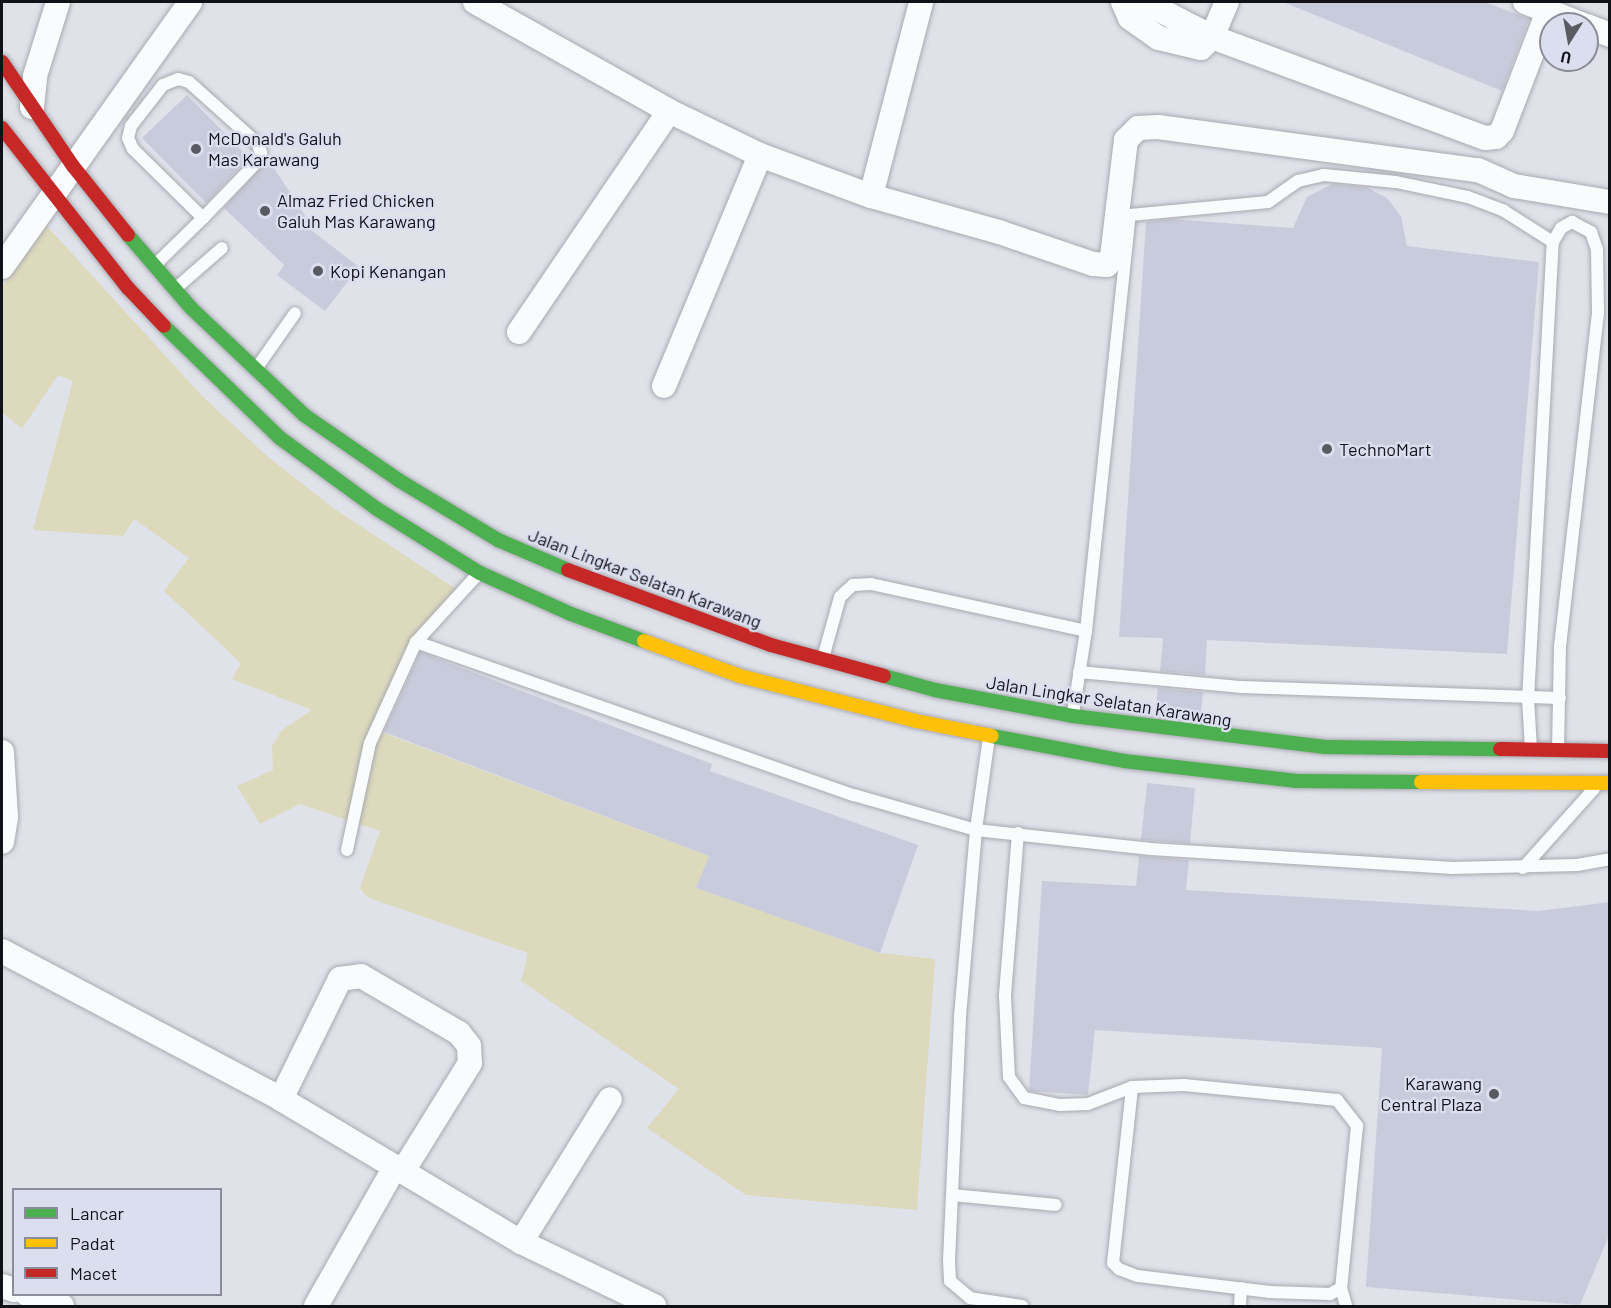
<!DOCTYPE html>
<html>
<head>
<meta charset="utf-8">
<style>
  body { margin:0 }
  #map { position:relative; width:1611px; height:1308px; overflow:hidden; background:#e0e2ea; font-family:Barlow,sans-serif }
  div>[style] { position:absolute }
  .green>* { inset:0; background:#dcd9bd }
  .building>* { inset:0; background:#c8cbdb }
  .roads { filter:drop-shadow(0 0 2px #a8a9af) drop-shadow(0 0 2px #a8a9af) }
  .lane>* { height:12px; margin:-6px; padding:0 6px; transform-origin:6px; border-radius:6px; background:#fafbfc }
  .street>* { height:24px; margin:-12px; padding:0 12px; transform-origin:12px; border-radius:12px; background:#fafbfc }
  .fast>* { height:14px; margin:-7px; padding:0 7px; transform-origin:7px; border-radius:7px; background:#4caf50 }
  .slow>* { height:14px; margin:-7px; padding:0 7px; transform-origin:7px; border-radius:7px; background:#ffc107 }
  .jam>* { height:14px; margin:-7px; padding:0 7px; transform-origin:7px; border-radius:7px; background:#c62828 }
  .dots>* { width:16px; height:16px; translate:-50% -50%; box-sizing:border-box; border:3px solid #dbdeef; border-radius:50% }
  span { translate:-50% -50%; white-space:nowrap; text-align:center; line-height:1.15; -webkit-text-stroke:5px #dbdeef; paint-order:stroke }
  .poi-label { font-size:18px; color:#111218 }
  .left { translate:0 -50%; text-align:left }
  .right { translate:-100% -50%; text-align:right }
  .street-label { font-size:18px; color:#111218 }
  .frame { position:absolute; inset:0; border:3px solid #111218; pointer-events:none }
  .legend { position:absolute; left:12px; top:1188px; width:210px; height:108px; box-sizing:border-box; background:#dbdeef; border:2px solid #8a8c99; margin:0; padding:8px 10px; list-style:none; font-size:18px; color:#111218 }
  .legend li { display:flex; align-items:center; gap:12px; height:30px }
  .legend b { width:30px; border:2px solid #8a8c99 }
  .north { position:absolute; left:1539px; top:12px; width:60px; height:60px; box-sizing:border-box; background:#dbdeef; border:2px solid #8a8c99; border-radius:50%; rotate:191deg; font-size:16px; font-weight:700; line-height:24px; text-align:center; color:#111218 }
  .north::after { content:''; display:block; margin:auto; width:21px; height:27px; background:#595b62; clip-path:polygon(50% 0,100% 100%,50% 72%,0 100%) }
</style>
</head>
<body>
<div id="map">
  <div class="green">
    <i style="clip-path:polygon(46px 225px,203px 397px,267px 456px,336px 510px,462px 593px,416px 642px,376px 730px,709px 856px,697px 888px,880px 953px,935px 959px,917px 1210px,746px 1195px,647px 1128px,679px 1089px,521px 981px,528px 953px,367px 897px,360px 888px,380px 831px,300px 804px,260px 824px,237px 786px,273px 770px,272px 746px,282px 730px,312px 710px,232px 679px,241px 663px,164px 591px,189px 558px,134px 519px,123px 536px,33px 530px,73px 381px,58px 375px,22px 429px,2px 412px,2px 287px)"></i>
  </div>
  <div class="building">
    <i style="clip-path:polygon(1283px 2px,1485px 2px,1529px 19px,1502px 91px)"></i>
    <i style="clip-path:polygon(187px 95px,249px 158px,206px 203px,142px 138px)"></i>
    <i style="clip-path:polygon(268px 159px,306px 217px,302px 223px,359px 267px,325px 311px,277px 275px,284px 265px,224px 208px)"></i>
    <i style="clip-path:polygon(1332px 184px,1366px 187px,1387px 198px,1401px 216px,1407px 246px,1539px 262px,1507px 654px,1207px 640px,1205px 675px,1160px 671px,1163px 638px,1119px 637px,1146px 222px,1171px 219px,1293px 228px,1307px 197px)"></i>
    <i style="clip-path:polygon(420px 652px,712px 764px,710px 771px,918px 845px,880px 953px,696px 888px,709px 856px,384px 732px)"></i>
    <i style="clip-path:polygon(1158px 688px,1203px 692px,1201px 713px,1156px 707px)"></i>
    <i style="clip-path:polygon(1147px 783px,1195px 788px,1190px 843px,1141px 840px)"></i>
    <i style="clip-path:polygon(1139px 856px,1189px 860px,1186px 890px,1538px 911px,1610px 902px,1610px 1233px,1580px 1305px,1366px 1287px,1382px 1048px,1095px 1030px,1088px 1095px,1029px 1091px,1042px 881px,1136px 886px)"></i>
  </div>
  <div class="roads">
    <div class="lane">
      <i style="left:154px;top:266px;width:69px;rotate:-44.4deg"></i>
      <i style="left:203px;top:218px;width:79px;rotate:-46deg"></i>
      <i style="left:258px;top:161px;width:9px;rotate:-69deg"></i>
      <i style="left:261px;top:153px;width:11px;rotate:-112deg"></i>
      <i style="left:257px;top:143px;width:91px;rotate:-138.1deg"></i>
      <i style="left:189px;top:82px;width:11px;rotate:-165deg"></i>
      <i style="left:178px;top:79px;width:16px;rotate:158deg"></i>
      <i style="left:163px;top:85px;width:52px;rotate:128deg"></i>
      <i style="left:131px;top:126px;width:12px;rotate:104deg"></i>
      <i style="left:128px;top:138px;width:12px;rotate:66deg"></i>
      <i style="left:133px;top:149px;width:98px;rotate:44.6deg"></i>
      <i style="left:175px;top:289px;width:62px;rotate:-41.1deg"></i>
      <i style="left:256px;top:369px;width:68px;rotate:-55.1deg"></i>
      <i style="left:416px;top:642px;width:464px;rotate:19.3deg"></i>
      <i style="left:854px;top:795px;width:127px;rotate:16deg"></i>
      <i style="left:976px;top:830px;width:176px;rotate:6.2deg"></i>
      <i style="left:1151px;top:849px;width:302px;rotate:3.6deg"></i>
      <i style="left:1452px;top:868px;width:125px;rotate:-1.4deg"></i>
      <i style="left:1577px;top:865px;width:34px;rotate:-10deg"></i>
      <i style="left:823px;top:658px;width:63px;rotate:-74.4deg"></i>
      <i style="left:840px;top:597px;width:18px;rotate:-43deg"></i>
      <i style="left:853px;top:585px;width:18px;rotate:-3deg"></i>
      <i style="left:871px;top:584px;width:220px;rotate:12.3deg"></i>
      <i style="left:1079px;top:672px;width:164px;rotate:5.3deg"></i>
      <i style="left:1242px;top:687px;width:318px;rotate:2deg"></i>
      <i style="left:1073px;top:713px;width:83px;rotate:-81deg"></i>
      <i style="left:1086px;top:631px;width:418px;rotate:-84deg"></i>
      <i style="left:1130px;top:215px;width:139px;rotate:-5.4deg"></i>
      <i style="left:1268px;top:202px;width:37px;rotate:-35deg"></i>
      <i style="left:1298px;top:181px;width:27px;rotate:-13deg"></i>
      <i style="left:1324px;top:175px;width:72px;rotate:5.6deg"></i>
      <i style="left:1396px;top:182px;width:74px;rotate:11.8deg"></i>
      <i style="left:1468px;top:197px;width:39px;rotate:21deg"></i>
      <i style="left:1504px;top:211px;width:58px;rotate:32.3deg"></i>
      <i style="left:989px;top:737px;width:94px;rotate:98deg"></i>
      <i style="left:976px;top:830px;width:189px;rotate:94.9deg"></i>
      <i style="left:960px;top:1018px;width:243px;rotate:92.6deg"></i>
      <i style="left:949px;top:1261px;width:20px;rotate:87deg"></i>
      <i style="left:950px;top:1281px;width:26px;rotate:40deg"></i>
      <i style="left:970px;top:1298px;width:53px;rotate:8.7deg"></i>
      <i style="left:1531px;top:749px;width:50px;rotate:-93.4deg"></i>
      <i style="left:1528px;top:699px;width:458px;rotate:-86.9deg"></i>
      <i style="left:1553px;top:242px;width:16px;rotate:-60deg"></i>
      <i style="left:1561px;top:228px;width:13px;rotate:-29deg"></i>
      <i style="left:1572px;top:222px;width:21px;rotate:28deg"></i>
      <i style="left:1591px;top:232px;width:18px;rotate:71deg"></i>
      <i style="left:1597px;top:249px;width:64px;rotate:89.1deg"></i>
      <i style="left:1598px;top:313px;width:335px;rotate:96.5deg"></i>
      <i style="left:1560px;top:646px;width:104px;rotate:91.1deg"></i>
      <i style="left:1018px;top:833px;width:164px;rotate:94.6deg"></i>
      <i style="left:1005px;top:996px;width:81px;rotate:87.2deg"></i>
      <i style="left:1009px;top:1077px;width:26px;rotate:54deg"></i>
      <i style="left:1024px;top:1098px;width:37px;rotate:11deg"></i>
      <i style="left:1060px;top:1105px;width:28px;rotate:-2deg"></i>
      <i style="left:1088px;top:1104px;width:47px;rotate:-21.1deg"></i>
      <i style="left:1132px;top:1087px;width:52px;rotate:-2.2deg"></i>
      <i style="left:1184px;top:1085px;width:154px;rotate:5.6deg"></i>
      <i style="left:1337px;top:1100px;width:33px;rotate:52deg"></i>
      <i style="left:1357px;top:1126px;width:163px;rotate:95.6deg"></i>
      <i style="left:1341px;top:1288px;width:13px;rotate:151deg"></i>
      <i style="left:1330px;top:1294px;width:60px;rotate:-178.1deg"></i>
      <i style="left:1270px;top:1292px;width:134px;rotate:-173.1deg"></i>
      <i style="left:1137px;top:1276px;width:19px;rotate:-159deg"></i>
      <i style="left:1119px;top:1269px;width:8px;rotate:-135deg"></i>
      <i style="left:1113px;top:1263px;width:177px;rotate:-83.8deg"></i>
      <i style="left:347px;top:850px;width:109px;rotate:-77.9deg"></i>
      <i style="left:370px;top:743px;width:111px;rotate:-65.5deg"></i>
      <i style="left:416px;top:642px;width:93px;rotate:-47.6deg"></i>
      <i style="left:1523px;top:868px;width:106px;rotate:-48.1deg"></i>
      <i style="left:953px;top:1195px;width:103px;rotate:5.5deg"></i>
      <i style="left:1341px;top:1288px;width:19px;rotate:74deg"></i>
      <i style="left:1240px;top:1306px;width:18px;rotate:-87deg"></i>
    </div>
    <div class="street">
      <i style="left:475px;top:2px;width:223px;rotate:29.3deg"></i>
      <i style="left:669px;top:111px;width:101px;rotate:25.8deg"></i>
      <i style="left:760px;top:155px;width:118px;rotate:20.3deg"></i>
      <i style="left:871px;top:196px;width:133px;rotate:15.7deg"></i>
      <i style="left:999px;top:232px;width:99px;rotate:18.8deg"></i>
      <i style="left:1093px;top:264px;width:14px;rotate:4deg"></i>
      <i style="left:1107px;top:265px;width:9px;rotate:-58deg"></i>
      <i style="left:1112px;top:257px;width:118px;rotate:-83.2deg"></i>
      <i style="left:1126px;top:140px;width:17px;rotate:-45deg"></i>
      <i style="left:1138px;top:128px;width:20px;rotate:-3deg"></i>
      <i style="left:1158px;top:127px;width:323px;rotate:7.7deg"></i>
      <i style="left:1478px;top:170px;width:39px;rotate:24deg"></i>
      <i style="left:1514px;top:186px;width:97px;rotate:9.5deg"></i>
      <i style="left:1123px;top:2px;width:17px;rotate:66deg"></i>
      <i style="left:1130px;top:18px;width:35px;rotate:35deg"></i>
      <i style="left:1159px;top:38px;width:43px;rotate:13.4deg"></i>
      <i style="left:1201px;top:48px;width:16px;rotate:-45deg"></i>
      <i style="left:1212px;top:37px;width:38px;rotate:-67deg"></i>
      <i style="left:1144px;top:2px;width:76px;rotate:27.2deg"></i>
      <i style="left:1212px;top:37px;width:291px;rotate:20.3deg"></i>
      <i style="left:1485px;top:138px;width:11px;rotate:-5deg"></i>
      <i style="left:1496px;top:137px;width:8px;rotate:-45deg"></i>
      <i style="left:1502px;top:131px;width:129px;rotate:-69deg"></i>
      <i style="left:1525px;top:2px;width:60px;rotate:21.4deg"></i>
      <i style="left:1587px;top:26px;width:25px;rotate:21deg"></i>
      <i style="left:32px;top:107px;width:31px;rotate:-84deg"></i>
      <i style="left:35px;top:76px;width:77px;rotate:-72.7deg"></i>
      <i style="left:871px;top:196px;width:200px;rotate:-75.5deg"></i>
      <i style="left:2px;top:267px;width:325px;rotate:-54.6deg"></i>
      <i style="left:519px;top:332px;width:267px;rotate:-55.8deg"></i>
      <i style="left:664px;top:386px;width:250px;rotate:-67.4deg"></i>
      <i style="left:2px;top:752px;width:65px;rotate:86.5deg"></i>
      <i style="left:6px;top:817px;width:25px;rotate:99deg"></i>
      <i style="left:2px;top:951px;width:316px;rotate:27.9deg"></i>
      <i style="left:281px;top:1099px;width:279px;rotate:30.8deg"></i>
      <i style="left:521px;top:1242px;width:148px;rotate:25.7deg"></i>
      <i style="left:281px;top:1099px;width:134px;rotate:-63.8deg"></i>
      <i style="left:340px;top:979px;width:21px;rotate:-8deg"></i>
      <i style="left:361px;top:976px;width:113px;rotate:30.2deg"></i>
      <i style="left:459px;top:1033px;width:16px;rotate:52deg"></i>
      <i style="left:469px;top:1046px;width:17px;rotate:87deg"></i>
      <i style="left:470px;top:1063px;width:127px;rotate:121.8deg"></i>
      <i style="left:521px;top:1242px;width:168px;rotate:-58.1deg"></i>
      <i style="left:2px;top:1286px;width:13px;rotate:18deg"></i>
      <i style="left:27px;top:1294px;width:37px;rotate:19deg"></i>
      <i style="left:316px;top:1306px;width:160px;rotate:-60.4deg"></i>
    </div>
    <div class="fast">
      <i style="left:128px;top:235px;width:96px;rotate:49.2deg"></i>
      <i style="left:191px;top:308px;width:156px;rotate:43.4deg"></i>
      <i style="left:304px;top:415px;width:116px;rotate:34.5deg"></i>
      <i style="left:400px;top:481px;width:114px;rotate:31deg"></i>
      <i style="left:498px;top:540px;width:76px;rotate:23.2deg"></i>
      <i style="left:164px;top:326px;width:161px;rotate:44deg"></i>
      <i style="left:280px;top:438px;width:120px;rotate:36.2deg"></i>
      <i style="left:377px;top:509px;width:121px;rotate:31.9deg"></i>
      <i style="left:480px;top:573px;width:100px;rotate:24.3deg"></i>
      <i style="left:571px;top:614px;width:78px;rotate:20.3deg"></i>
      <i style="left:884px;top:676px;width:53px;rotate:15.4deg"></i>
      <i style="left:935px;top:690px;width:140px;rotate:10.7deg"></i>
      <i style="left:1073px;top:716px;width:254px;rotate:7deg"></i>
      <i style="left:1325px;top:747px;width:175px;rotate:0.7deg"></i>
      <i style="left:992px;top:736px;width:134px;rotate:10.7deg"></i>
      <i style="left:1124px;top:761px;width:174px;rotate:6.6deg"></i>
      <i style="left:1297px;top:781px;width:124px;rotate:0.5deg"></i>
    </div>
    <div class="slow">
      <i style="left:644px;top:641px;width:102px;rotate:20deg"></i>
      <i style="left:740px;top:676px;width:182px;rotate:14.3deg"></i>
      <i style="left:916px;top:721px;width:77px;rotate:11.2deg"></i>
      <i style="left:1421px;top:782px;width:189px;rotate:0.3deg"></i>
    </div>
    <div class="jam">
      <i style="left:2px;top:62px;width:126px;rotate:55.7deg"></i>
      <i style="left:73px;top:166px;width:88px;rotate:51.4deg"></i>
      <i style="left:2px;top:128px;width:204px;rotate:51.8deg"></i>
      <i style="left:128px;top:288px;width:52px;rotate:46.5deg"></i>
      <i style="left:568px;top:570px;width:216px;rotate:20.3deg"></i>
      <i style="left:771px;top:645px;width:117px;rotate:15.3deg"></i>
      <i style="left:1500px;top:749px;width:110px;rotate:1deg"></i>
    </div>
  </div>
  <div class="dots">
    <i style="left:196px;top:149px;background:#595b62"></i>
    <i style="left:265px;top:211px;background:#595b62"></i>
    <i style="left:318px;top:271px;background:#595b62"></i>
    <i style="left:1327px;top:449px;background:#595b62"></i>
    <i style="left:1494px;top:1094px;background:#595b62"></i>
  </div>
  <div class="poi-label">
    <span class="left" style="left:208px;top:149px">McDonald's Galuh<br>Mas Karawang</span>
    <span class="left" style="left:277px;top:211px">Almaz Fried Chicken<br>Galuh Mas Karawang</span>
    <span class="left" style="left:330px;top:271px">Kopi Kenangan</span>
    <span class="left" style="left:1339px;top:449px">TechnoMart</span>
    <span class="right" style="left:1482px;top:1094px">Karawang<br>Central Plaza</span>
  </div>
  <div class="street-label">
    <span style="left:645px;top:578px;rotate:21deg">Jalan Lingkar Selatan Karawang</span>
    <span style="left:1109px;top:701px;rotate:9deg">Jalan Lingkar Selatan Karawang</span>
  </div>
  <div class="frame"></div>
  <ul class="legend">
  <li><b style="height:8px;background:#4caf50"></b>Lancar</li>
  <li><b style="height:8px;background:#ffc107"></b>Padat</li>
  <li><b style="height:8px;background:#c62828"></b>Macet</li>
  </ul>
  <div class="north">U</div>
</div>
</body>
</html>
